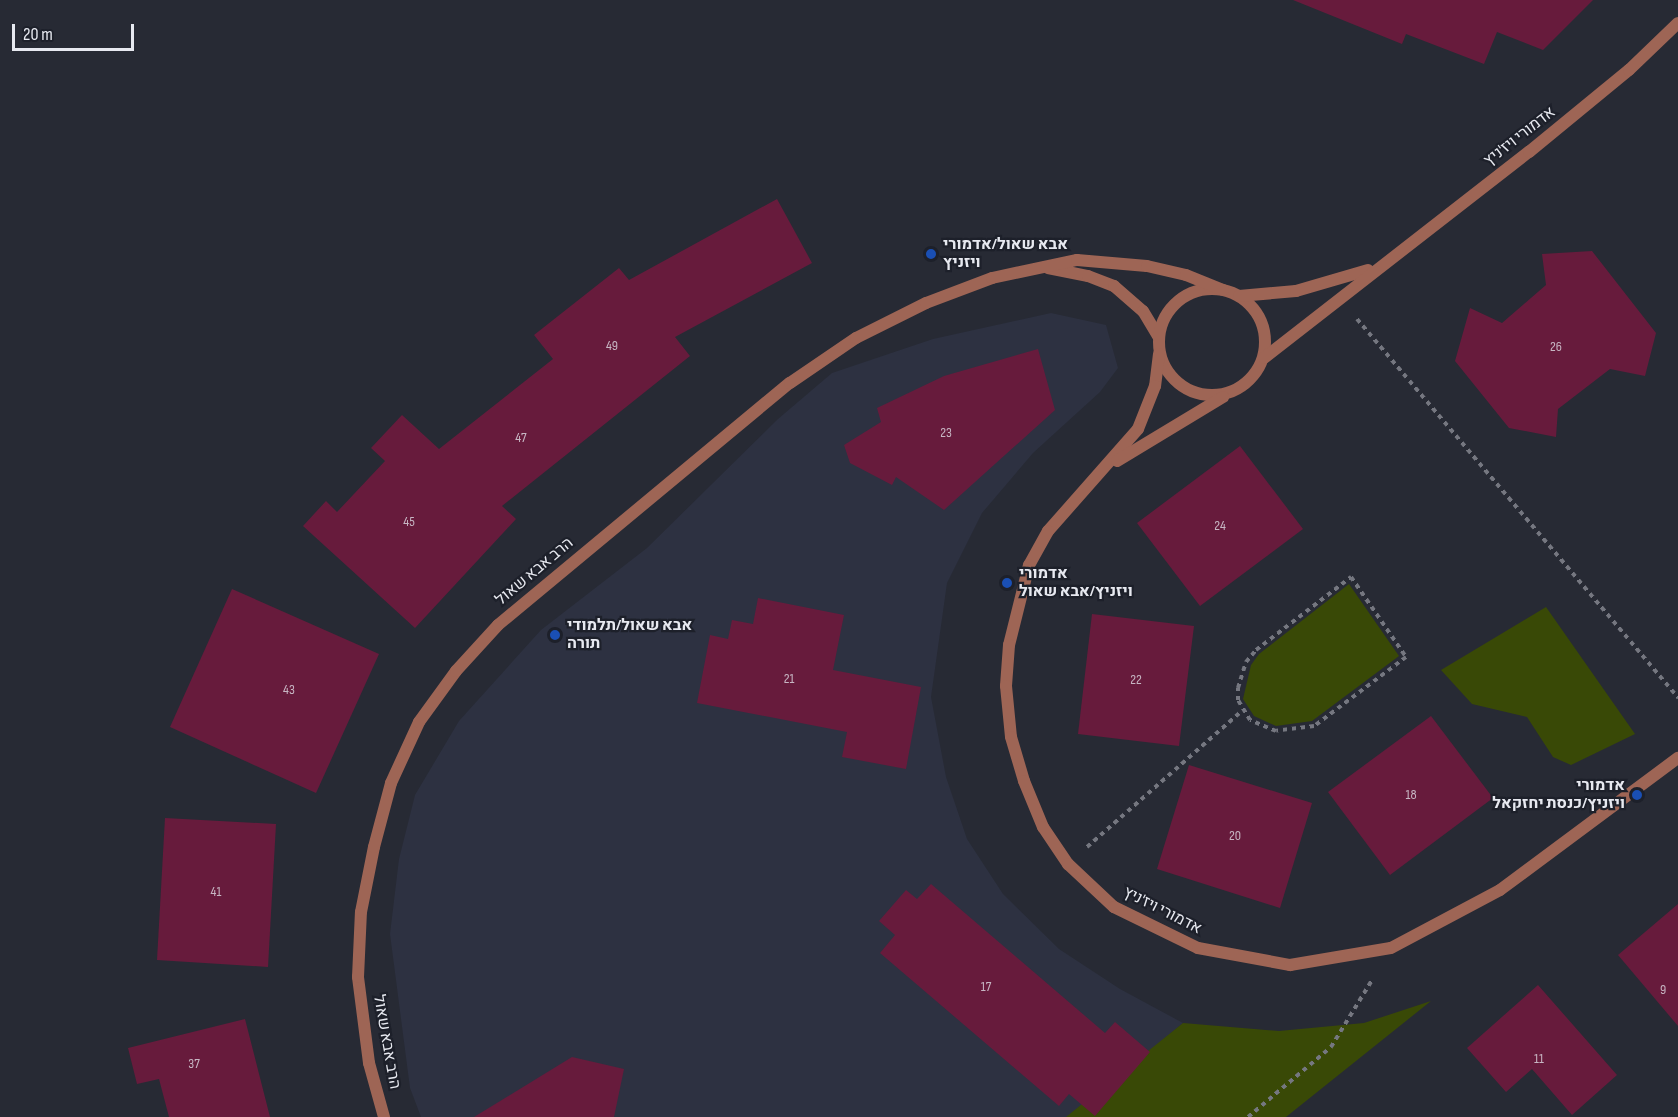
<!DOCTYPE html>
<html>
<head>
<meta charset="utf-8">
<style>
  body { margin:0 }
  #map { position:relative; width:1678px; height:1117px; overflow:hidden; background:#272a34; font-family:"Sofia Sans Condensed",Heebo,sans-serif }
  div>[style] { position:absolute }
  .built>* { inset:0; background:#2d3141 }
  .green>* { inset:0; background:#394906 }
  .building>* { inset:0; background:#671b3c }
  .path>* { height:4px; margin-top:-2px; transform-origin:0; background:repeating-linear-gradient(90deg,#757780 0 4.5px,transparent 0 9px) }
  .minor>* { height:12px; margin:-6px; padding:0 6px; transform-origin:6px; border-radius:6px; background:#9e6555 }
  .minor>.ring { margin:-6px; padding:0; box-sizing:content-box; background:none; border:12px solid #9e6555; border-radius:50% }
  .dots>* { width:16px; height:16px; translate:-50% -50%; box-sizing:border-box; border:3px solid #1d202a; border-radius:50% }
  span { translate:-50% -50%; white-space:nowrap; text-align:center; line-height:1.15; -webkit-text-stroke:4.5px #1d202a; paint-order:stroke }
  .number-label { font-size:14px; color:#c7b6c3 }
  .number-label span { -webkit-text-stroke-width:0 }
  .street-label { font-size:16px; color:#e7e9f0 }
  .poi-label { font-size:16px; color:#e7e9f0; font-weight:700 }
  .left { translate:0 -50%; text-align:left }
  .right { translate:-100% -50%; text-align:right }
  .scale { position:absolute; left:12px; top:24px; width:122px; height:27px; box-sizing:border-box; border:3px solid #e7e9f0; border-top:0; padding-left:8px; font-size:18px; line-height:21px; white-space:nowrap; color:#e7e9f0; -webkit-text-stroke:4px #1d202a; paint-order:stroke }
</style>
</head>
<body>
<div id="map">
  <div class="built">
    <i style="clip-path:polygon(1051px 313px,1106px 325px,1118px 368px,1100px 392px,1033px 453px,982px 513px,947px 583px,931px 697px,946px 777px,967px 839px,1003px 894px,1059px 949px,1120px 989px,1183px 1023px,1072px 1117px,421px 1117px,410px 1088px,390px 934px,399px 859px,415px 795px,459px 721px,541px 630px,647px 548px,778px 419px,832px 373px,933px 339px)"></i>
  </div>
  <div class="green">
    <i style="clip-path:polygon(1349px 584px,1399px 656px,1312px 721px,1276px 726px,1254px 716px,1243px 699px,1251px 665px,1259px 654px)"></i>
    <i style="clip-path:polygon(1546px 607px,1635px 734px,1571px 765px,1553px 757px,1527px 717px,1472px 704px,1441px 670px)"></i>
    <i style="clip-path:polygon(1431px 1001px,1286px 1117px,1066px 1117px,1183px 1023px,1279px 1031px,1364px 1023px)"></i>
  </div>
  <div class="building">
    <i style="clip-path:polygon(1293px 0,1593px 0,1543px 50px,1497px 32px,1484px 64px,1406px 34px,1402px 44px)"></i>
    <i style="clip-path:polygon(777px 199px,812px 263px,675px 337px,690px 356px,502px 506px,516px 519px,415px 628px,303px 526px,326px 501px,337px 512px,385px 461px,371px 448px,402px 415px,439px 449px,553px 359px,534px 335px,619px 268px,629px 280px)"></i>
    <i style="clip-path:polygon(1592px 251px,1656px 333px,1645px 376px,1610px 369px,1558px 409px,1556px 437px,1509px 428px,1455px 361px,1470px 308px,1502px 323px,1546px 285px,1542px 254px)"></i>
    <i style="clip-path:polygon(1038px 349px,1055px 410px,944px 510px,896px 477px,892px 485px,850px 463px,844px 445px,881px 422px,877px 408px,944px 376px)"></i>
    <i style="clip-path:polygon(1240px 446px,1303px 529px,1200px 606px,1137px 523px)"></i>
    <i style="clip-path:polygon(232px 589px,379px 654px,316px 793px,170px 727px)"></i>
    <i style="clip-path:polygon(758px 598px,844px 615px,833px 670px,921px 687px,906px 769px,842px 757px,847px 732px,697px 703px,710px 635px,728px 639px,732px 620px,753px 624px)"></i>
    <i style="clip-path:polygon(1092px 614px,1194px 626px,1179px 746px,1078px 734px)"></i>
    <i style="clip-path:polygon(1431px 716px,1493px 798px,1390px 875px,1328px 792px)"></i>
    <i style="clip-path:polygon(1189px 765px,1312px 803px,1280px 908px,1157px 869px)"></i>
    <i style="clip-path:polygon(165px 818px,276px 824px,268px 967px,157px 960px)"></i>
    <i style="clip-path:polygon(931px 884px,1105px 1033px,1115px 1022px,1150px 1052px,1095px 1116px,1069px 1094px,1059px 1106px,880px 953px,895px 935px,879px 921px,906px 890px,917px 899px)"></i>
    <i style="clip-path:polygon(1678px 904px,1678px 1026px,1618px 955px)"></i>
    <i style="clip-path:polygon(1538px 985px,1617px 1075px,1572px 1115px,1532px 1069px,1506px 1092px,1467px 1048px)"></i>
    <i style="clip-path:polygon(245px 1019px,270px 1117px,169px 1117px,159px 1079px,137px 1084px,128px 1048px)"></i>
    <i style="clip-path:polygon(572px 1057px,624px 1069px,614px 1117px,474px 1117px)"></i>
  </div>
  <div class="path">
    <i style="left:1357px;top:319px;width:497px;rotate:49.7deg"></i>
    <i style="left:1351px;top:577px;width:97px;rotate:55.5deg"></i>
    <i style="left:1406px;top:657px;width:115px;rotate:143.1deg"></i>
    <i style="left:1314px;top:726px;width:38px;rotate:173deg"></i>
    <i style="left:1276px;top:731px;width:28px;rotate:-157deg"></i>
    <i style="left:1250px;top:720px;width:23px;rotate:-121deg"></i>
    <i style="left:1238px;top:700px;width:12px;rotate:-90deg"></i>
    <i style="left:1238px;top:688px;width:27px;rotate:-73deg"></i>
    <i style="left:1246px;top:662px;width:16px;rotate:-50deg"></i>
    <i style="left:1256px;top:650px;width:120px;rotate:-37.5deg"></i>
    <i style="left:1087px;top:847px;width:206px;rotate:-41.3deg"></i>
    <i style="left:1248px;top:1117px;width:109px;rotate:-40.1deg"></i>
    <i style="left:1331px;top:1047px;width:79px;rotate:-58.5deg"></i>
  </div>
  <div class="minor">
    <i style="left:1048px;top:268px;width:41px;rotate:11.3deg"></i>
    <i style="left:1088px;top:276px;width:28px;rotate:21deg"></i>
    <i style="left:1114px;top:286px;width:38px;rotate:41deg"></i>
    <i style="left:1143px;top:311px;width:29px;rotate:59deg"></i>
    <i class="ring" style="left:1159px;top:289px;width:94px;height:94px"></i>
    <i style="left:1239px;top:296px;width:57px;rotate:-5deg"></i>
    <i style="left:1296px;top:291px;width:75px;rotate:-16.3deg"></i>
    <i style="left:1159px;top:354px;width:32px;rotate:97deg"></i>
    <i style="left:1155px;top:386px;width:46px;rotate:111.6deg"></i>
    <i style="left:1138px;top:429px;width:136px;rotate:131.4deg"></i>
    <i style="left:1048px;top:531px;width:39px;rotate:119deg"></i>
    <i style="left:1029px;top:565px;width:82px;rotate:104deg"></i>
    <i style="left:1009px;top:645px;width:41px;rotate:94.2deg"></i>
    <i style="left:1006px;top:686px;width:51px;rotate:84.4deg"></i>
    <i style="left:1011px;top:737px;width:46px;rotate:73.5deg"></i>
    <i style="left:1024px;top:781px;width:50px;rotate:67.6deg"></i>
    <i style="left:1043px;top:827px;width:45px;rotate:56deg"></i>
    <i style="left:1068px;top:864px;width:63px;rotate:43.1deg"></i>
    <i style="left:1114px;top:907px;width:93px;rotate:26deg"></i>
    <i style="left:1198px;top:948px;width:94px;rotate:10.5deg"></i>
    <i style="left:1290px;top:965px;width:102px;rotate:-9.6deg"></i>
    <i style="left:1391px;top:948px;width:123px;rotate:-28deg"></i>
    <i style="left:1500px;top:890px;width:222px;rotate:-36.6deg"></i>
    <i style="left:1264px;top:358px;width:336px;rotate:-37.9deg"></i>
    <i style="left:1529px;top:152px;width:129px;rotate:-39.4deg"></i>
    <i style="left:1629px;top:70px;width:68px;rotate:-43.8deg"></i>
    <i style="left:1117px;top:461px;width:124px;rotate:-31.1deg"></i>
    <i style="left:384px;top:1117px;width:56px;rotate:-105.5deg"></i>
    <i style="left:369px;top:1063px;width:87px;rotate:-97.3deg"></i>
    <i style="left:358px;top:977px;width:65px;rotate:-87.4deg"></i>
    <i style="left:361px;top:912px;width:66px;rotate:-78.7deg"></i>
    <i style="left:374px;top:847px;width:66px;rotate:-75.1deg"></i>
    <i style="left:391px;top:783px;width:67px;rotate:-65.3deg"></i>
    <i style="left:419px;top:722px;width:63px;rotate:-54deg"></i>
    <i style="left:456px;top:671px;width:62px;rotate:-47.6deg"></i>
    <i style="left:498px;top:625px;width:379px;rotate:-39.7deg"></i>
    <i style="left:790px;top:383px;width:80px;rotate:-34.3deg"></i>
    <i style="left:856px;top:338px;width:78px;rotate:-26.6deg"></i>
    <i style="left:926px;top:303px;width:71px;rotate:-20.7deg"></i>
    <i style="left:992px;top:278px;width:87px;rotate:-12deg"></i>
    <i style="left:1077px;top:260px;width:70px;rotate:4.9deg"></i>
    <i style="left:1147px;top:266px;width:40px;rotate:13deg"></i>
    <i style="left:1186px;top:275px;width:40px;rotate:22deg"></i>
  </div>
  <div class="dots">
    <i style="left:931px;top:254px;background:#1a4fb4"></i>
    <i style="left:1007px;top:583px;background:#1a4fb4"></i>
    <i style="left:555px;top:635px;background:#1a4fb4"></i>
    <i style="left:1637px;top:795px;background:#1a4fb4"></i>
  </div>
  <div class="number-label">
    <span style="left:612px;top:346px">49</span>
    <span style="left:1556px;top:347px">26</span>
    <span style="left:946px;top:433px">23</span>
    <span style="left:521px;top:438px">47</span>
    <span style="left:409px;top:522px">45</span>
    <span style="left:1220px;top:526px">24</span>
    <span style="left:789px;top:679px">21</span>
    <span style="left:1136px;top:680px">22</span>
    <span style="left:289px;top:690px">43</span>
    <span style="left:1411px;top:795px">18</span>
    <span style="left:1235px;top:836px">20</span>
    <span style="left:216px;top:892px">41</span>
    <span style="left:986px;top:987px">17</span>
    <span style="left:1663px;top:990px">9</span>
    <span style="left:1539px;top:1059px">11</span>
    <span style="left:194px;top:1064px">37</span>
  </div>
  <div class="street-label">
    <span style="left:1520px;top:137px;rotate:-38deg">אדמורי ויז'ניץ</span>
    <span style="left:535px;top:572px;rotate:-40deg">הרב אבא שאול</span>
    <span style="left:1162px;top:911px;rotate:27deg">אדמורי ויז'ניץ</span>
    <span style="left:386px;top:1042px;rotate:80deg">הרב אבא שאול</span>
  </div>
  <div class="poi-label">
    <span class="left" style="left:943px;top:254px">אבא שאול/אדמורי<br>ויזניץ</span>
    <span class="left" style="left:1019px;top:583px">אדמורי<br>ויזניץ/אבא שאול</span>
    <span class="left" style="left:567px;top:635px">אבא שאול/תלמודי<br>תורה</span>
    <span class="right" style="left:1625px;top:795px">אדמורי<br>ויזניץ/כנסת יחזקאל</span>
  </div>
  <div class="scale">20 m</div>
</div>
</body>
</html>
